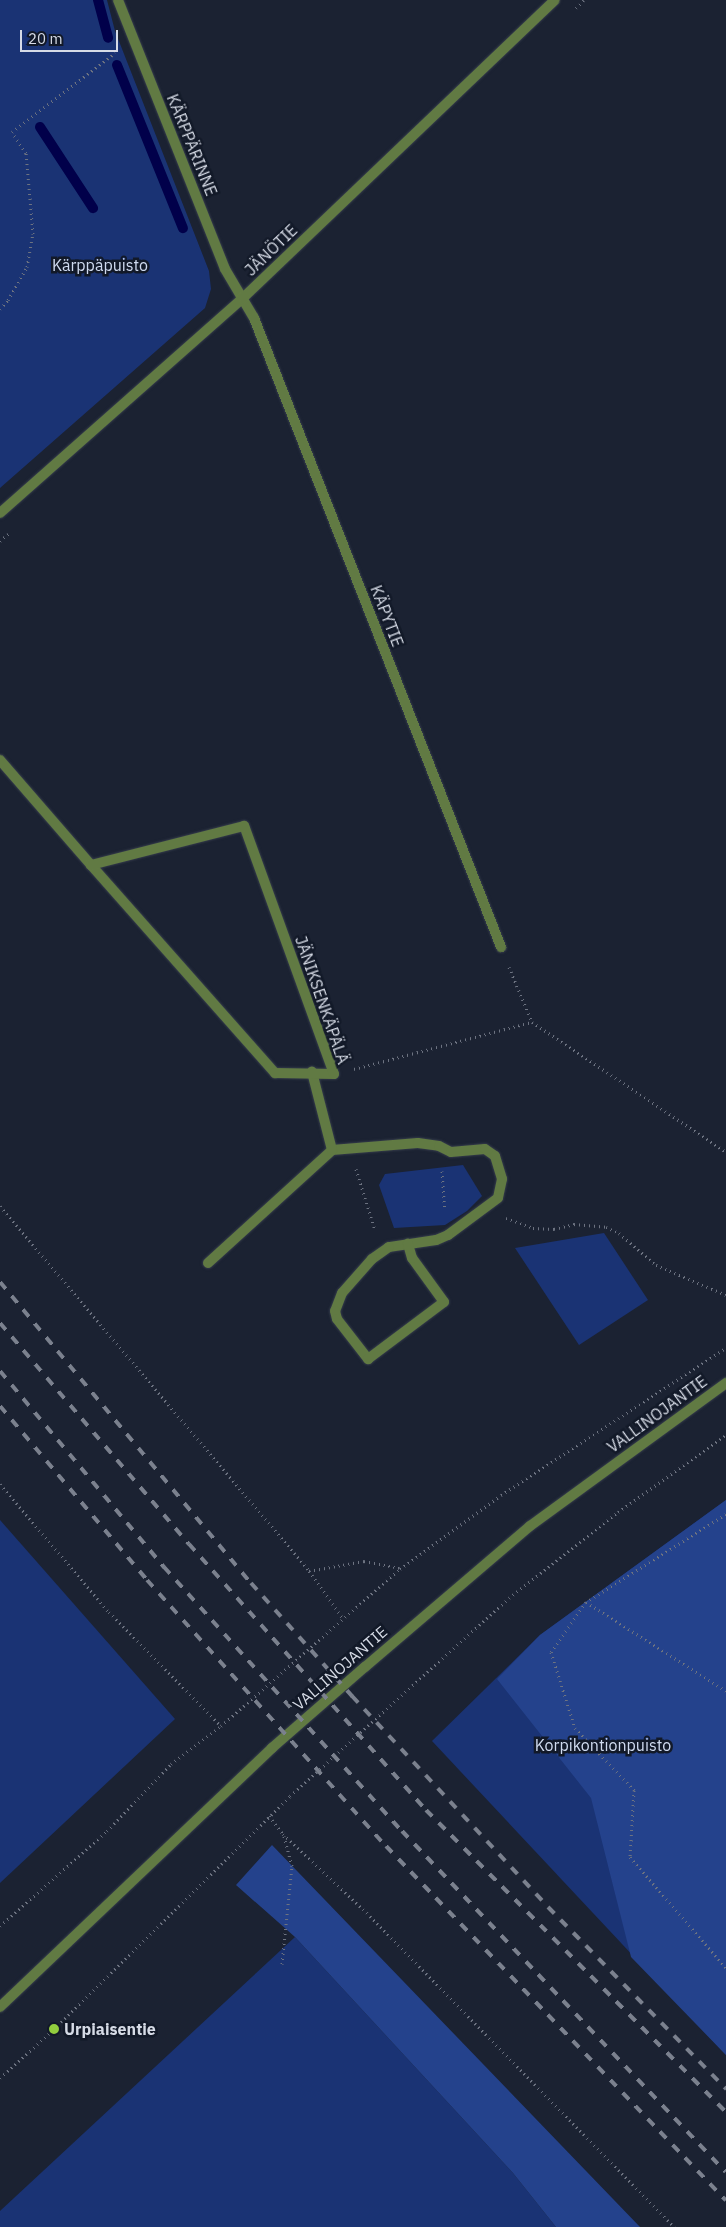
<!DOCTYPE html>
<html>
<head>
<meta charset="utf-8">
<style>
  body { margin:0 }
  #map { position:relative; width:726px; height:2227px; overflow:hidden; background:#1b2232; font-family:"IBM Plex Sans",sans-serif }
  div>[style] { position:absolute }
  .green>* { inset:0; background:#1a3374 }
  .forest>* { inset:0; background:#24428c }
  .stream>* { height:10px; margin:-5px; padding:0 5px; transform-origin:5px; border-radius:5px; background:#01004a }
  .path>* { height:3px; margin-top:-1.5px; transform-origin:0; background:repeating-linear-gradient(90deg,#6d7381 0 1px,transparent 0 5px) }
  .roads { filter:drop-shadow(0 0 1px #353c4b) drop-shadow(0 0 1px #353c4b) }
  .service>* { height:10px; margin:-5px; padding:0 5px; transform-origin:5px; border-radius:5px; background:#617a43 }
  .minor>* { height:10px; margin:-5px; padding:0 5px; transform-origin:5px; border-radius:5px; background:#617a43 }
  .tertiary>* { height:10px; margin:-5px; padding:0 5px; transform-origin:5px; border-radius:5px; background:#617a43 }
  .rail>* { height:4px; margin-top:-2px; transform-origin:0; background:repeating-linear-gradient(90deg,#7b818e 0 9px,transparent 0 18px) }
  .dots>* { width:14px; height:14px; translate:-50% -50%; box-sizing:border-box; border:2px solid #121928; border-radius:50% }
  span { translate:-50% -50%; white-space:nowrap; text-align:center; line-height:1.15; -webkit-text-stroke:5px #121928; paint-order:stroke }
  .street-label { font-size:16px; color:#d6dbe6 }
  .park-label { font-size:16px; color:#d0dbf0 }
  .poi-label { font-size:16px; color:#d6dbe6; font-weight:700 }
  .left { translate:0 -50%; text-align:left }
  .scale { position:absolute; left:20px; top:30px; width:98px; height:22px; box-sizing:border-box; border:2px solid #d6dbe6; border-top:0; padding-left:6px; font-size:15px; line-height:18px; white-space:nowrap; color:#d6dbe6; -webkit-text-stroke:4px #121928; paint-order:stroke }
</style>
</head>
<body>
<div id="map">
  <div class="green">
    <i style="clip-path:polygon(0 0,107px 0,115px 31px,209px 271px,211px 289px,205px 308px,0 488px)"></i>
    <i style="clip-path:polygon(463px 1165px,482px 1196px,467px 1211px,445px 1225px,394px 1228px,379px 1185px,385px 1174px)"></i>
    <i style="clip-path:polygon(604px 1233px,648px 1300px,579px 1345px,515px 1248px)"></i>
    <i style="clip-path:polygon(726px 1500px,726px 2055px,432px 1741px,540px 1635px)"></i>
    <i style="clip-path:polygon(0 1520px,175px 1719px,0 1883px)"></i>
    <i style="clip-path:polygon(295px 1937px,513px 2173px,556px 2227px,0 2227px,0 2211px)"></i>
  </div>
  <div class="forest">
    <i style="clip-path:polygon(726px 1500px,726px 2055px,631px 1957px,591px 1798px,497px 1679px,540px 1635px)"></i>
    <i style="clip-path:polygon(272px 1845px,640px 2227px,556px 2227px,513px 2173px,295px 1937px,236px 1885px)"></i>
  </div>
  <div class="stream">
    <i style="left:98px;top:0;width:39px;rotate:75deg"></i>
    <i style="left:117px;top:65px;width:176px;rotate:68deg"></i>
    <i style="left:40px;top:127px;width:97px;rotate:56.8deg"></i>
  </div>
  <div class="path">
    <i style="left:576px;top:8px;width:11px;rotate:-45deg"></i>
    <i style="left:0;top:309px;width:12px;rotate:-48deg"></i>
    <i style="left:8px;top:300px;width:38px;rotate:-60deg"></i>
    <i style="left:27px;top:267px;width:34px;rotate:-80deg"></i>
    <i style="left:33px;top:234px;width:81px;rotate:-94.9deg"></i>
    <i style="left:26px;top:153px;width:25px;rotate:-124deg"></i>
    <i style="left:12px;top:132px;width:130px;rotate:-37.5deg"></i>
    <i style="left:0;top:541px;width:11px;rotate:-41deg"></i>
    <i style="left:509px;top:967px;width:60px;rotate:67.3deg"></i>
    <i style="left:354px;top:1069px;width:184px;rotate:-14.8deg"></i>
    <i style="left:532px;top:1022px;width:234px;rotate:33.8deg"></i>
    <i style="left:356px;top:1169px;width:64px;rotate:72.7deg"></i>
    <i style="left:442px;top:1171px;width:39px;rotate:86deg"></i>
    <i style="left:0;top:1206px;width:478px;rotate:49.7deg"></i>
    <i style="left:309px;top:1571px;width:56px;rotate:-10.3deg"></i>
    <i style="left:364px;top:1561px;width:36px;rotate:11deg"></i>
    <i style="left:506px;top:1218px;width:29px;rotate:20deg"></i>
    <i style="left:533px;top:1228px;width:21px;rotate:3deg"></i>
    <i style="left:554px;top:1229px;width:21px;rotate:-14deg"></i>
    <i style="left:574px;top:1224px;width:32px;rotate:5deg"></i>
    <i style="left:606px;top:1227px;width:14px;rotate:25deg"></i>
    <i style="left:619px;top:1233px;width:49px;rotate:40.9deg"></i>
    <i style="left:656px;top:1265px;width:76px;rotate:23.2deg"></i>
    <i style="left:0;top:1484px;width:168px;rotate:49.6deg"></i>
    <i style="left:109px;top:1612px;width:160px;rotate:45.5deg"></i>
    <i style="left:726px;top:1514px;width:165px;rotate:147.8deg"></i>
    <i style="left:586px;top:1602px;width:61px;rotate:125deg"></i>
    <i style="left:551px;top:1652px;width:80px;rotate:72.5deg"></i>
    <i style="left:575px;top:1728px;width:86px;rotate:46.4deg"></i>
    <i style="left:634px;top:1790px;width:67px;rotate:93.4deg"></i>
    <i style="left:630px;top:1857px;width:147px;rotate:49.1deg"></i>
    <i style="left:309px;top:1571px;width:57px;rotate:54.3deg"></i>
    <i style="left:586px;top:1602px;width:166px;rotate:32.4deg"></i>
    <i style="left:269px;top:1816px;width:23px;rotate:52deg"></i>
    <i style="left:283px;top:1834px;width:110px;rotate:43.2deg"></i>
    <i style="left:363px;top:1909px;width:445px;rotate:45.6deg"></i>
    <i style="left:0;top:1926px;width:143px;rotate:-41.6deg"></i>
    <i style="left:107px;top:1831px;width:93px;rotate:-46.3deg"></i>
    <i style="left:171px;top:1764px;width:63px;rotate:-37.2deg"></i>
    <i style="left:221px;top:1726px;width:238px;rotate:-41.3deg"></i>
    <i style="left:400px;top:1569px;width:125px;rotate:-36.2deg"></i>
    <i style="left:501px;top:1495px;width:269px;rotate:-33.2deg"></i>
    <i style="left:282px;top:1964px;width:99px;rotate:-84.2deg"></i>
    <i style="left:292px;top:1866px;width:31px;rotate:-105deg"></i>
    <i style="left:0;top:2078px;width:73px;rotate:-42.2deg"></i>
    <i style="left:54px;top:2029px;width:332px;rotate:-44.6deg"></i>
    <i style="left:290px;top:1796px;width:295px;rotate:-42.1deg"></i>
    <i style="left:509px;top:1598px;width:139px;rotate:-38.3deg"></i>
    <i style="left:618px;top:1512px;width:133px;rotate:-35.5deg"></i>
  </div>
  <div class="roads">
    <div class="service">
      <i style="left:332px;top:1150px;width:86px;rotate:-4.7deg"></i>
      <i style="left:418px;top:1143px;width:21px;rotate:8deg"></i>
      <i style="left:439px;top:1146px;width:13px;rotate:27deg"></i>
      <i style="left:451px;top:1152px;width:34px;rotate:-5deg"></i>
      <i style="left:485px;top:1149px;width:12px;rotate:35deg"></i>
      <i style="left:495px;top:1156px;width:24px;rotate:73deg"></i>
      <i style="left:502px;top:1179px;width:19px;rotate:102deg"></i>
      <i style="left:498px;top:1198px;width:62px;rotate:143.5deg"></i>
      <i style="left:448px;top:1235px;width:13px;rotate:157deg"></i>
      <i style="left:436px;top:1240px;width:48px;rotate:171.5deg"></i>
      <i style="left:389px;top:1247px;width:21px;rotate:145deg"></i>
      <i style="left:372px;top:1259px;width:45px;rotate:131.4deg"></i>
      <i style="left:342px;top:1293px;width:19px;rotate:111deg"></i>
      <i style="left:335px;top:1311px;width:8px;rotate:76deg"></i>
      <i style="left:337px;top:1319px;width:51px;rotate:52.2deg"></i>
      <i style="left:368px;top:1359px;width:95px;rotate:-36.9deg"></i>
      <i style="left:444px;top:1302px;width:54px;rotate:-126deg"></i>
      <i style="left:412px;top:1258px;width:15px;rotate:-106deg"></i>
      <i style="left:208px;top:1263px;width:168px;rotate:-42.3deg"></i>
      <i style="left:332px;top:1150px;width:81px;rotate:-104.4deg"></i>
    </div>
    <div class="minor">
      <i style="left:118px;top:0;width:289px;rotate:68.3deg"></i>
      <i style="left:225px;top:269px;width:57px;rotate:59.4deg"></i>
      <i style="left:254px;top:318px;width:676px;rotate:68.56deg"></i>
      <i style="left:0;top:513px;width:324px;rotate:-41.5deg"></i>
      <i style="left:243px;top:298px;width:431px;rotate:-43.7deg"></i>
      <i style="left:0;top:760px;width:139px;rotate:49.1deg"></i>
      <i style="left:91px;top:865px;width:278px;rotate:48.5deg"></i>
      <i style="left:275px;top:1073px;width:59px;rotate:1deg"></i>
      <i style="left:334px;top:1074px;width:264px;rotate:-109.9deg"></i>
      <i style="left:244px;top:826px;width:158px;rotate:165.7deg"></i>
    </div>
    <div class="tertiary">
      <i style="left:0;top:2007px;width:376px;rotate:-43.6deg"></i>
      <i style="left:272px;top:1748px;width:123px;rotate:-41.1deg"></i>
      <i style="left:365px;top:1667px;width:217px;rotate:-40.5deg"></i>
      <i style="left:530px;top:1526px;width:243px;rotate:-36.1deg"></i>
    </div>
  </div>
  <div class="rail">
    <i style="left:0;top:1282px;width:392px;rotate:50.2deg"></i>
    <i style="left:251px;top:1583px;width:152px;rotate:48.2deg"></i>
    <i style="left:352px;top:1696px;width:288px;rotate:47.1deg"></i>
    <i style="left:548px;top:1907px;width:255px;rotate:45.6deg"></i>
    <i style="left:0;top:1323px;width:291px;rotate:49.5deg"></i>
    <i style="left:189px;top:1544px;width:356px;rotate:48.3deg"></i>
    <i style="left:426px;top:1810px;width:426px;rotate:45.2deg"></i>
    <i style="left:0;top:1371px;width:256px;rotate:50.1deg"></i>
    <i style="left:164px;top:1567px;width:355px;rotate:48deg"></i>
    <i style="left:402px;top:1831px;width:470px;rotate:46.5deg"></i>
    <i style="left:0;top:1406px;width:228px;rotate:49.8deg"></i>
    <i style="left:147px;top:1580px;width:358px;rotate:48.1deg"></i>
    <i style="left:386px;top:1846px;width:491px;rotate:46.2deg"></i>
  </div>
  <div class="dots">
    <i style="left:54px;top:2029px;background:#92cd3e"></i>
  </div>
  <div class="street-label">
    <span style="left:192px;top:145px;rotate:68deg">KÄRPPÄRINNE</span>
    <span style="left:271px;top:250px;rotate:-44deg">JÄNÖTIE</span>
    <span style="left:387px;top:616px;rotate:69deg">KÄPYTIE</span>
    <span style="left:322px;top:1000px;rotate:71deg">JÄNIKSENKÄPÄLÄ</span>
    <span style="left:657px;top:1414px;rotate:-36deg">VALLINOJANTIE</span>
    <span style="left:340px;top:1668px;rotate:-41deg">VALLINOJANTIE</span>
  </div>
  <div class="park-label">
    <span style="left:100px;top:265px">Kärppäpuisto</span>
    <span style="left:603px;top:1745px">Korpikontionpuisto</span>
  </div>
  <div class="poi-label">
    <span class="left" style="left:64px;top:2029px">Urpiaisentie</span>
  </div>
  <div class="scale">20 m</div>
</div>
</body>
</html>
